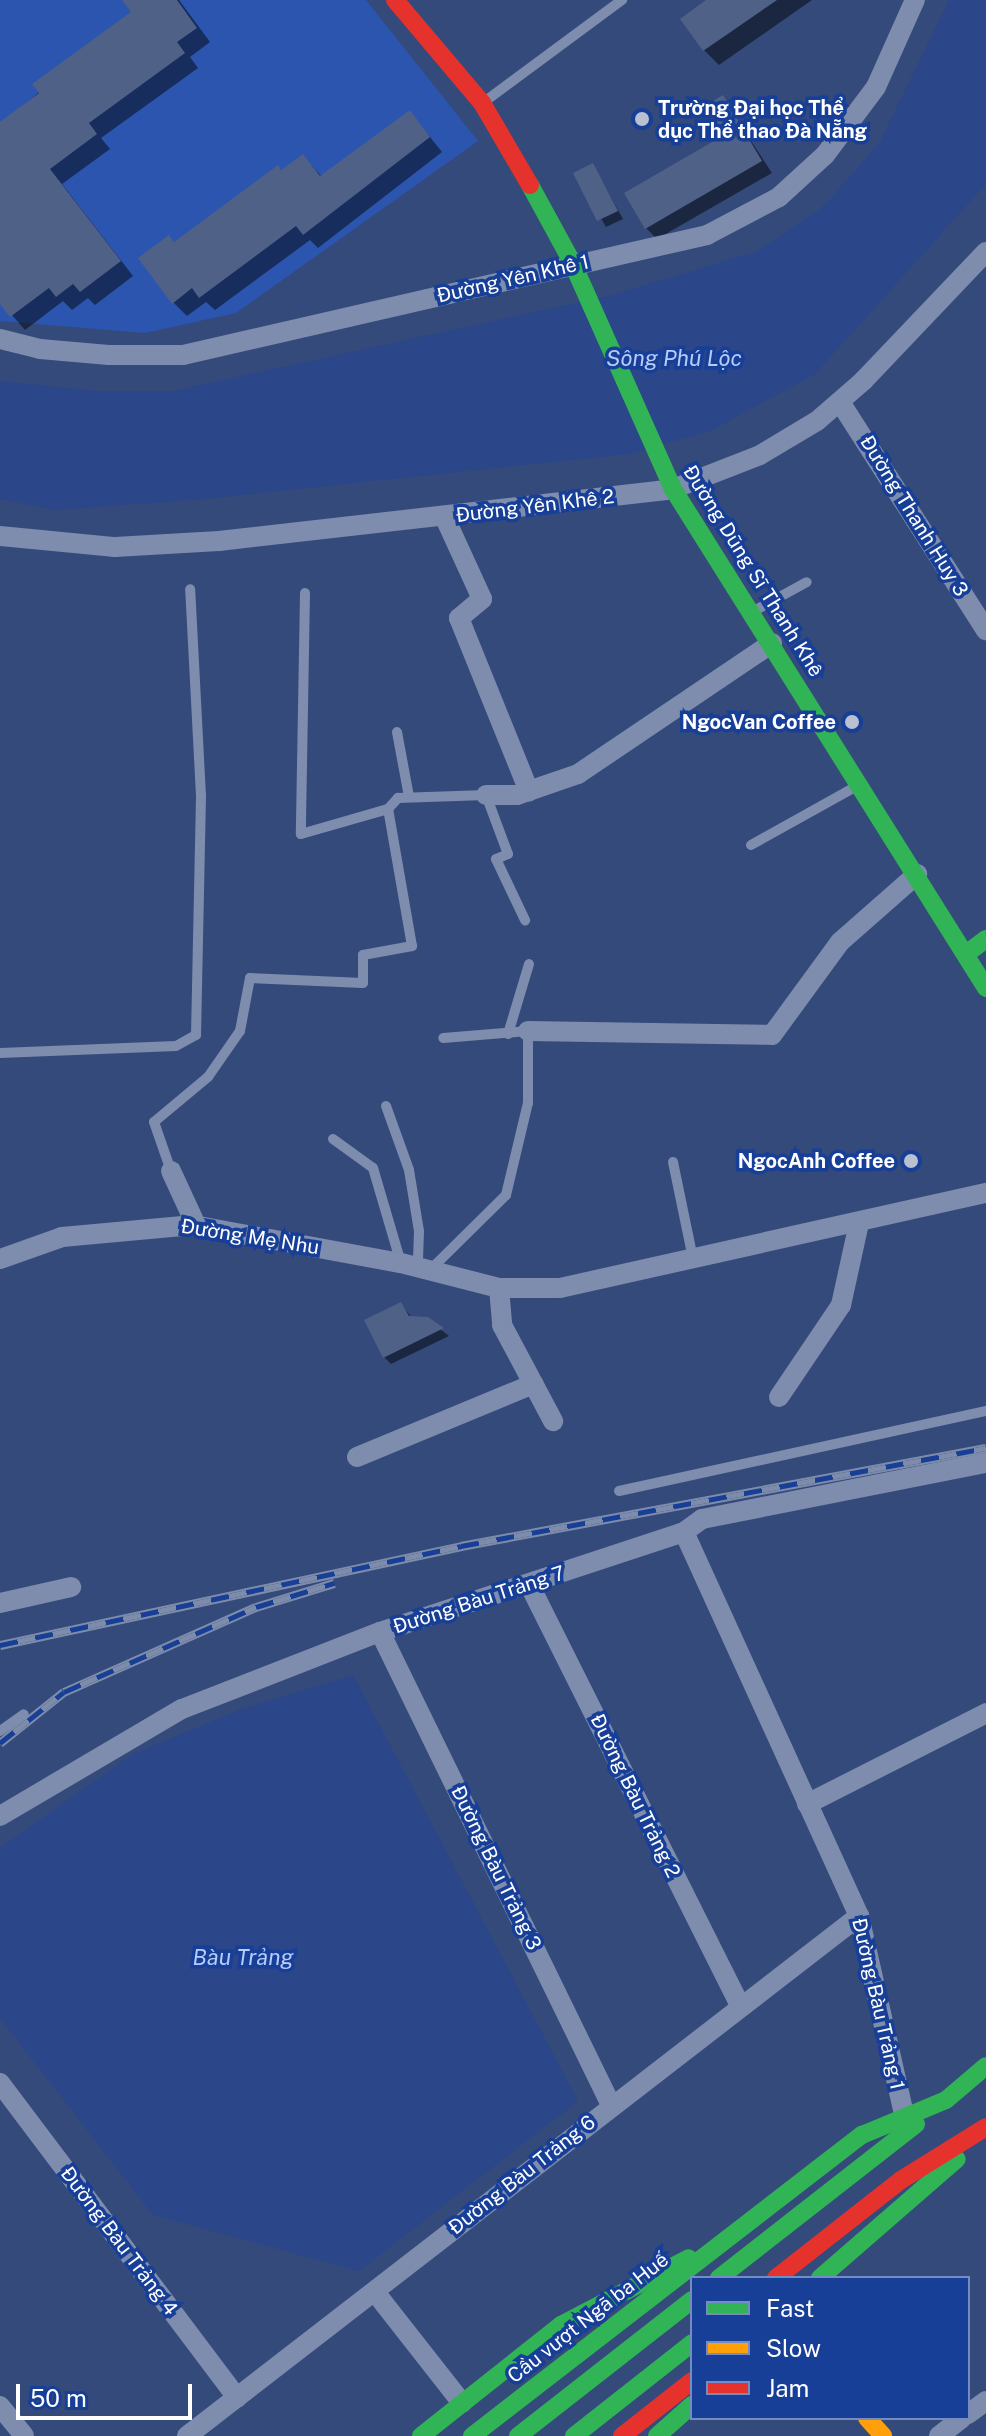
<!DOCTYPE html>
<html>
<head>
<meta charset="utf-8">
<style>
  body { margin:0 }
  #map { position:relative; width:986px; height:2436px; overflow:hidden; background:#344a7b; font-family:"Public Sans",sans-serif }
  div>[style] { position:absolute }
  .green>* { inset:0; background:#2b55ae }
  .water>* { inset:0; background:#2b4689 }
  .shadow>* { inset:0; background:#0007 }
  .building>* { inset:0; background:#506188 }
  .lane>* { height:10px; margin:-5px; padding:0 5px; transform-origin:5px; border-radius:5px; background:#7e8cad }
  .street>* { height:20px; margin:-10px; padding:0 10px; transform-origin:10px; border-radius:10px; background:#7e8cad }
  .fast>* { height:18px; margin:-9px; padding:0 9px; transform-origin:9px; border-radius:9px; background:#30b455 }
  .slow>* { height:18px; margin:-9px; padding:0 9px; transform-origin:9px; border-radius:9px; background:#ff9f0a }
  .jam>* { height:18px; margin:-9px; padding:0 9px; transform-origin:9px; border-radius:9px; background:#e5322d }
  .rail>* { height:9px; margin-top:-4.5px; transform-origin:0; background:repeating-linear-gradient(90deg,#173f98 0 18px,#7e8cab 0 36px); box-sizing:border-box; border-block:2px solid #7e8cab }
  .dots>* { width:22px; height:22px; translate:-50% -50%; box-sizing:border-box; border:4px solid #173f98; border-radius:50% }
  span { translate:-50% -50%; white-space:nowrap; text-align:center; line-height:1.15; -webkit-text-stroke:7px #173f98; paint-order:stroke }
  .poi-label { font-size:20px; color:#fff; font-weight:700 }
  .left { translate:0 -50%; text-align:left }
  .right { translate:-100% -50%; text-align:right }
  .street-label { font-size:20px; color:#fff }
  .water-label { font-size:22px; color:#b7ccf8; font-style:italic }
  .legend { position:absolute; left:690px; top:2276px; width:280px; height:144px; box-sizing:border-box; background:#173f98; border:2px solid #748cc1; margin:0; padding:10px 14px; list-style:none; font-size:24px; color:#fff }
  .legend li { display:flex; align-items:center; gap:16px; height:40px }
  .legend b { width:40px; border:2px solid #748cc1 }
  .scale { position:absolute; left:16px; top:2384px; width:176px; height:36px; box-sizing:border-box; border:4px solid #fff; border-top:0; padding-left:10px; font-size:24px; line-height:28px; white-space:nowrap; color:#fff; -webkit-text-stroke:6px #173f98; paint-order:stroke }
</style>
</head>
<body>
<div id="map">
  <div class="green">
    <i style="clip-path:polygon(0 0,366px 0,478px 141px,236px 313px,145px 333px,0 321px)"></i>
  </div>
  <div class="water">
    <i style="clip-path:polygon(949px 0,986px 0,986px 184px,815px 374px,708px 432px,629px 454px,204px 499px,55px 510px,0 499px,0 381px,95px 391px,173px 391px,612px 295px,758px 251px,825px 205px,880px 142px)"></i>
    <i style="clip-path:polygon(353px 1675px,578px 2101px,359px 2271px,153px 2215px,0 2018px,0 1848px,133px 1754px,242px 1709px)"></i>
  </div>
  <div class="shadow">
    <i style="clip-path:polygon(130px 0,179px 0,210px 42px,190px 57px,198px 68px,101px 138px,110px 149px,62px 184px,133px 276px,95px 305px,88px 298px,72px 310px,63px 301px,25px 330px,0 301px,0 125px,134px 12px)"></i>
    <i style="clip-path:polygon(710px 0,812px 0,719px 65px,704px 50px)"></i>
    <i style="clip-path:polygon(723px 98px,772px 173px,657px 239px,646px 228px,722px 139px)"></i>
    <i style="clip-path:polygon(410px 112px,442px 152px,318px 248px,310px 240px,215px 310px,206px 302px,187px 316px,173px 302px,175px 244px,303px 156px,322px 177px)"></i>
    <i style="clip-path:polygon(593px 165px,623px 219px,606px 227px,575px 174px)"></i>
    <i style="clip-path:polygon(401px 1304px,412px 1318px,427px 1319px,449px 1336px,391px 1364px,384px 1357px)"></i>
  </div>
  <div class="building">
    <i style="clip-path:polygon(122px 0,177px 0,197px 28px,177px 42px,185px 53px,89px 123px,97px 134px,50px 169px,121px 261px,80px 292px,73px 284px,56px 297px,49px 288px,10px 317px,0 304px,0 122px,39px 93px,32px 84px,131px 12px)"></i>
    <i style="clip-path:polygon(706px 0,777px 0,703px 51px,680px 19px)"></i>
    <i style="clip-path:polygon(723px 95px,762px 161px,645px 229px,624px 193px,719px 138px,702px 108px)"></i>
    <i style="clip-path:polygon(410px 110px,430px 137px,303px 235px,296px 226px,199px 298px,192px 288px,172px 304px,138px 258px,169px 235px,174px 242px,278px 165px,281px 170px,303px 154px,320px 176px)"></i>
    <i style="clip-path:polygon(593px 163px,618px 211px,597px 221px,573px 173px)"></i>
    <i style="clip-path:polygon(401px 1302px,409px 1316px,428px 1317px,444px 1328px,383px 1358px,364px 1320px)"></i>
  </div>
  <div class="lane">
    <i style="left:484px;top:102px;width:172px;rotate:-36.5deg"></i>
    <i style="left:305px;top:593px;width:241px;rotate:91deg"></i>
    <i style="left:301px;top:834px;width:91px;rotate:-16deg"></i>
    <i style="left:388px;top:809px;width:15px;rotate:-48deg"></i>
    <i style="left:398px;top:798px;width:88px;rotate:-2deg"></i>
    <i style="left:486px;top:795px;width:63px;rotate:69.6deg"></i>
    <i style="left:508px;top:854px;width:13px;rotate:157deg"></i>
    <i style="left:496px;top:859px;width:68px;rotate:64.6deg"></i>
    <i style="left:754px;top:611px;width:60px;rotate:-28.7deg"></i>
    <i style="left:397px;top:732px;width:66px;rotate:79.5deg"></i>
    <i style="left:751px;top:845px;width:119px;rotate:-29.1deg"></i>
    <i style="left:508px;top:1034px;width:73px;rotate:-73.3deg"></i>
    <i style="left:0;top:1053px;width:176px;rotate:-2.3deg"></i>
    <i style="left:176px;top:1046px;width:23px;rotate:-29deg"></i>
    <i style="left:196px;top:1035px;width:239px;rotate:-88.8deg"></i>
    <i style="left:201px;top:796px;width:207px;rotate:-93deg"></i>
    <i style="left:386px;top:1106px;width:68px;rotate:70.2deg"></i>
    <i style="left:409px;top:1170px;width:62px;rotate:80.7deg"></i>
    <i style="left:419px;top:1231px;width:36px;rotate:92deg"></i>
    <i style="left:333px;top:1139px;width:49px;rotate:35.9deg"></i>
    <i style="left:373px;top:1168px;width:99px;rotate:73.6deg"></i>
    <i style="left:673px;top:1162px;width:99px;rotate:78.3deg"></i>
    <i style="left:171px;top:1171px;width:52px;rotate:-109.1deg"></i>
    <i style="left:154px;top:1122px;width:70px;rotate:-39.8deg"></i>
    <i style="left:208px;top:1077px;width:56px;rotate:-55.2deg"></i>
    <i style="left:240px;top:1031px;width:54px;rotate:-79.3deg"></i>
    <i style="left:250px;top:978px;width:113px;rotate:2.5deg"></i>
    <i style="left:363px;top:983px;width:28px;rotate:-90deg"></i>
    <i style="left:363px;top:955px;width:50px;rotate:-10.4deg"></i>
    <i style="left:412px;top:946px;width:139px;rotate:-99.9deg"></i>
    <i style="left:429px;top:1271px;width:108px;rotate:-44.6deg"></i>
    <i style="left:506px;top:1195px;width:95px;rotate:-76.6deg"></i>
    <i style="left:528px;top:1103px;width:72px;rotate:-90deg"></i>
    <i style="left:528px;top:1031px;width:85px;rotate:175.3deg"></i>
    <i style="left:619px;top:1491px;width:376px;rotate:-12.3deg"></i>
    <i style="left:0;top:1731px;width:29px;rotate:-35deg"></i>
  </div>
  <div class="street">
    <i style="left:0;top:339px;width:41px;rotate:14deg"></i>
    <i style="left:40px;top:349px;width:69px;rotate:5deg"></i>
    <i style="left:109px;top:355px;width:74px"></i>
    <i style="left:183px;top:355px;width:538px;rotate:-12.9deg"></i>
    <i style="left:707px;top:235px;width:81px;rotate:-27.8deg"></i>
    <i style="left:779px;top:197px;width:62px;rotate:-42.4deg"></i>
    <i style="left:825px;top:155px;width:85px;rotate:-53.1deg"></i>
    <i style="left:876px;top:87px;width:95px;rotate:-65.9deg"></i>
    <i style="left:840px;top:402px;width:271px;rotate:57.4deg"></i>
    <i style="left:445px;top:518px;width:89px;rotate:65.4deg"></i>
    <i style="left:482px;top:599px;width:30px;rotate:140deg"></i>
    <i style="left:459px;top:618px;width:187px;rotate:68deg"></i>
    <i style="left:0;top:536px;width:116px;rotate:5.5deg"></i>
    <i style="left:115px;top:547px;width:104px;rotate:-3.3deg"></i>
    <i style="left:219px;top:541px;width:457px;rotate:-6.5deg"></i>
    <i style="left:673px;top:489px;width:93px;rotate:-21.3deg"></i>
    <i style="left:760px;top:455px;width:66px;rotate:-30.8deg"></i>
    <i style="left:817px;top:421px;width:61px;rotate:-41deg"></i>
    <i style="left:863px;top:381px;width:178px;rotate:-46.4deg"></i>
    <i style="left:486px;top:795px;width:31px"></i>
    <i style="left:517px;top:795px;width:65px;rotate:-19deg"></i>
    <i style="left:578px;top:774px;width:234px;rotate:-34deg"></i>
    <i style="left:528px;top:1031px;width:244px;rotate:0.9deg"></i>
    <i style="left:772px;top:1035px;width:115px;rotate:-53.8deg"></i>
    <i style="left:840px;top:942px;width:103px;rotate:-41.4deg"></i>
    <i style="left:171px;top:1171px;width:60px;rotate:65.2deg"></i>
    <i style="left:0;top:1259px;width:66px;rotate:-19.5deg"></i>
    <i style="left:62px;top:1237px;width:132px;rotate:-5.2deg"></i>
    <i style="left:193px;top:1225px;width:211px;rotate:10.4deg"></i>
    <i style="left:401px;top:1263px;width:101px;rotate:14.3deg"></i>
    <i style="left:499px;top:1288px;width:61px"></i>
    <i style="left:560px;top:1288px;width:436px;rotate:-12.6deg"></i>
    <i style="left:499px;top:1288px;width:37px;rotate:85deg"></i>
    <i style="left:502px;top:1325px;width:109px;rotate:62deg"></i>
    <i style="left:779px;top:1397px;width:111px;rotate:-56deg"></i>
    <i style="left:841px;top:1305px;width:84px;rotate:-77.6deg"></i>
    <i style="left:357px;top:1457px;width:191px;rotate:-22.5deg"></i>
    <i style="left:684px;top:1532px;width:422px;rotate:65.5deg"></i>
    <i style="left:859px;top:1916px;width:207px;rotate:77.2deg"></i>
    <i style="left:530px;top:1586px;width:470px;rotate:63.4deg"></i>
    <i style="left:0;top:1603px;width:73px;rotate:-12.7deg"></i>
    <i style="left:380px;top:1632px;width:526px;rotate:63.97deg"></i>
    <i style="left:807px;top:1804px;width:201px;rotate:-26.9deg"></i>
    <i style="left:0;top:1816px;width:211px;rotate:-30.5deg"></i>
    <i style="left:182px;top:1709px;width:212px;rotate:-21.3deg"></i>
    <i style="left:380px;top:1632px;width:320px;rotate:-18.2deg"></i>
    <i style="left:684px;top:1532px;width:22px;rotate:-36deg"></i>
    <i style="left:702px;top:1519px;width:289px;rotate:-11.2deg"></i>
    <i style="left:0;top:2083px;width:394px;rotate:53deg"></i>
    <i style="left:375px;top:2292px;width:141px;rotate:51.9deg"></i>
    <i style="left:0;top:2406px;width:38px;rotate:51deg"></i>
    <i style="left:968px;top:2414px;width:22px;rotate:-36deg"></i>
    <i style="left:187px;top:2436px;width:850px;rotate:-37.73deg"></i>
    <i style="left:939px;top:2436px;width:29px;rotate:-38deg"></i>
  </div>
  <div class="fast">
    <i style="left:530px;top:185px;width:88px;rotate:61.4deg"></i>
    <i style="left:572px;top:262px;width:248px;rotate:66deg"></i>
    <i style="left:673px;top:489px;width:589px;rotate:57.9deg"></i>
    <i style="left:966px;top:954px;width:25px;rotate:-37deg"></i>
    <i style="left:719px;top:2278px;width:250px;rotate:-38deg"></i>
    <i style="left:820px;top:2278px;width:181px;rotate:-41deg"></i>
    <i style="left:421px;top:2436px;width:179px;rotate:-38.4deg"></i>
    <i style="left:561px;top:2325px;width:144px;rotate:-27.6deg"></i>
    <i style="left:472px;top:2436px;width:493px;rotate:-37.7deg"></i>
    <i style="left:862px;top:2135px;width:91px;rotate:-22.6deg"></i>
    <i style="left:946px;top:2100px;width:52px;rotate:-40.4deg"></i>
    <i style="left:518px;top:2436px;width:221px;rotate:-38deg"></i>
    <i style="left:574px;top:2436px;width:150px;rotate:-38.2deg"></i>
    <i style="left:657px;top:2436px;width:47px;rotate:-41.5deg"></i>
  </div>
  <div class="slow">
    <i style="left:867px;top:2418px;width:24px;rotate:48deg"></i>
  </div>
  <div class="jam">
    <i style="left:395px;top:0;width:135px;rotate:49.8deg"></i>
    <i style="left:482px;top:103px;width:95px;rotate:59.7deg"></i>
    <i style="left:776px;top:2278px;width:159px;rotate:-38.1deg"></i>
    <i style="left:901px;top:2180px;width:100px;rotate:-31.9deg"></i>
    <i style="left:622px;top:2436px;width:89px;rotate:-38.2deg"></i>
  </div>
  <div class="rail">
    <i style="left:0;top:1645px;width:472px;rotate:-12.1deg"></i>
    <i style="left:461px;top:1546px;width:534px;rotate:-10.57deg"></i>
    <i style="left:0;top:1743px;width:82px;rotate:-38.6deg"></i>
    <i style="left:64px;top:1692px;width:210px;rotate:-23.9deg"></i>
    <i style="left:256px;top:1607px;width:82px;rotate:-17.1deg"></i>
  </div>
  <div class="dots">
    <i style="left:642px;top:119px;background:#b8c0d1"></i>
    <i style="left:852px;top:722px;background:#b8c0d1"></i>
    <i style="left:911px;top:1161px;background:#b8c0d1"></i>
  </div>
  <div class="poi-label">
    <span class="left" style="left:658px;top:120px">Trường Đại học Thể<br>dục Thể thao Đà Nẵng</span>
    <span class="right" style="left:836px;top:722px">NgocVan Coffee</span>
    <span class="right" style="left:895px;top:1161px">NgocAnh Coffee</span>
  </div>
  <div class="street-label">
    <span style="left:513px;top:279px;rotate:-13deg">Đường Yên Khê 1</span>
    <span style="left:535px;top:506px;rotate:-7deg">Đường Yên Khê 2</span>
    <span style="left:914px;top:516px;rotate:58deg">Đường Thanh Huy 3</span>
    <span style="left:753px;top:571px;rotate:58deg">Đường Dũng Sĩ Thanh Khê</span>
    <span style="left:250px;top:1237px;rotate:9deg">Đường Mẹ Nhu</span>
    <span style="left:479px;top:1600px;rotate:-18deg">Đường Bàu Trảng 7</span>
    <span style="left:635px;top:1796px;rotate:64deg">Đường Bàu Trảng 2</span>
    <span style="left:496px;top:1868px;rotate:64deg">Đường Bàu Trảng 3</span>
    <span style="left:878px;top:2004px;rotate:77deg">Đường Bàu Trảng 1</span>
    <span style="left:522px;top:2175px;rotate:-38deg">Đường Bàu Trảng 6</span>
    <span style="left:119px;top:2241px;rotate:53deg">Đường Bàu Trảng 4</span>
    <span style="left:588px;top:2318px;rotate:-38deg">Cầu vượt Ngã ba Huế</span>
  </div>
  <div class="water-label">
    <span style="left:674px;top:359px">Sông Phú Lộc</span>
    <span style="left:243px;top:1958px">Bàu Trảng</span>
  </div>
  <ul class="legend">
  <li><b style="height:10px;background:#30b455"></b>Fast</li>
  <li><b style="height:10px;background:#ff9f0a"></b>Slow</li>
  <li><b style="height:10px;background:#e5322d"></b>Jam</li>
  </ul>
  <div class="scale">50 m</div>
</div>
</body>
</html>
